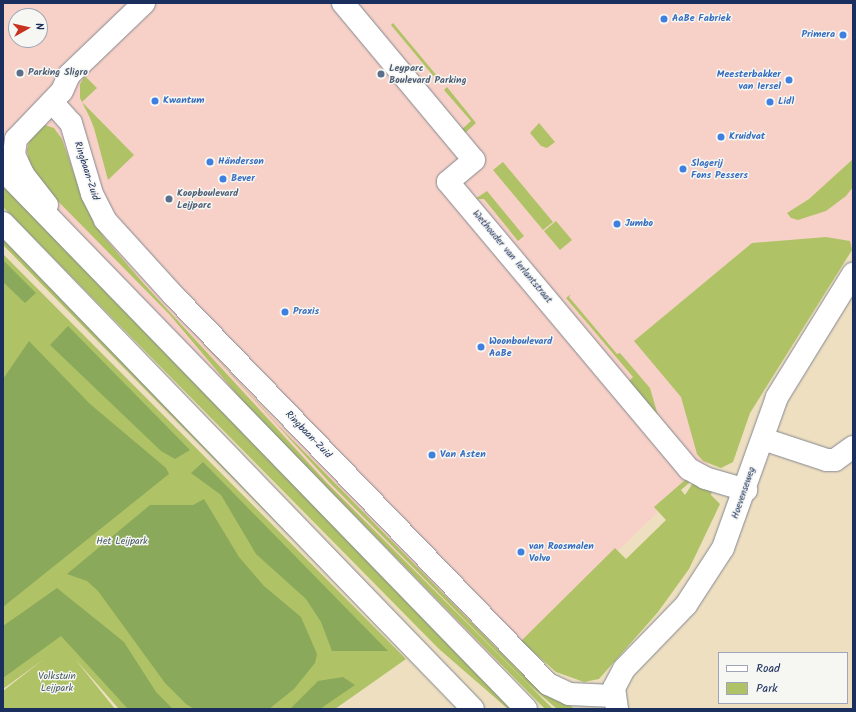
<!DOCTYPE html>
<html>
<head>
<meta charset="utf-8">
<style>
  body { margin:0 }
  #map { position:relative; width:856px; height:712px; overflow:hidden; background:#eedfc1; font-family:Kalam,sans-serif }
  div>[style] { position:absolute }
  .built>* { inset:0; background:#f7d1c7 }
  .green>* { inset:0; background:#afc366 }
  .forest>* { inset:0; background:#8ba95b }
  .roads { filter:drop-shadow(0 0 1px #848790) drop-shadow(0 0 1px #848790) }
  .minor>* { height:22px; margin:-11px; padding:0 11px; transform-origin:11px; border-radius:11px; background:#fff }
  .major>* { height:22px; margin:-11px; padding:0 11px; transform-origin:11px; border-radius:11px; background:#fff }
  .dots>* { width:11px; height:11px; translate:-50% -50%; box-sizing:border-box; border:2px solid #f6f6f2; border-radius:50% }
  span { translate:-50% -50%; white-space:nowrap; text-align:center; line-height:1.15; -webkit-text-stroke:3px #f6f6f2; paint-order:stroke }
  .shop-label { font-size:10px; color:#366cbe; font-weight:700 }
  .left { translate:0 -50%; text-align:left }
  .right { translate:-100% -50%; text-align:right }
  .service-label { font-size:10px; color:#4e5e75; font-weight:700 }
  .street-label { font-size:10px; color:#1b2f5e }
  .park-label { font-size:10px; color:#475b60 }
  .frame { position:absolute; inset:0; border:4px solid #1b2f5e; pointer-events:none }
  .legend { position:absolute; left:718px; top:652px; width:130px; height:52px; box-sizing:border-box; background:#f6f6f2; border:1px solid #9ea6b7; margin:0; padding:5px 7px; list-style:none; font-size:12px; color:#1b2f5e }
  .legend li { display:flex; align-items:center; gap:8px; height:20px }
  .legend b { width:20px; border:1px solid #9ea6b7 }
  .north { position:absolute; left:8px; top:8px; width:40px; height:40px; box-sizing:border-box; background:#f6f6f2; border:1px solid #9ea6b7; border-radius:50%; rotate:82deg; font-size:11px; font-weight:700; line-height:16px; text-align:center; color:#1b2f5e }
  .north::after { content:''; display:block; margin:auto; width:14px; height:18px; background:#c8321e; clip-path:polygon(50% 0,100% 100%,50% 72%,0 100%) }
</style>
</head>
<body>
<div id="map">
  <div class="built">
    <i style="clip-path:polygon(evenodd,3px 3px,853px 3px,853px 246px,724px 448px,494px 671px,3px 174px,3px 3px,16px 16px,40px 16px,40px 40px,16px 40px,16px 16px)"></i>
  </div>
  <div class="green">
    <i style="clip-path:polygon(393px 23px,442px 82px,440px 84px,391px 25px)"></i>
    <i style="clip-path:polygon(85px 76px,97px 88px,82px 102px,134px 155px,108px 180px,94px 128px,90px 118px,80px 98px,80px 84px)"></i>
    <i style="clip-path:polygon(447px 87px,476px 123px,464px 134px,461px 130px,471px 121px,444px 90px)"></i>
    <i style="clip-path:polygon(539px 123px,555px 142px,547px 148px,541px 146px,530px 133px)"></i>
    <i style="clip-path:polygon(45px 125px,54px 128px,62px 139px,83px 200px,103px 236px,144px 284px,327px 483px,553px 709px,545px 709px,245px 404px,170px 315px,43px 186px,29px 161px,27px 150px,30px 139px)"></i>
    <i style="clip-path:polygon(853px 159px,853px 187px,846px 196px,826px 211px,798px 220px,791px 218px,787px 213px,809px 199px)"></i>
    <i style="clip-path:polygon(503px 162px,553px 222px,543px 230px,493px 170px)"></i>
    <i style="clip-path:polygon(3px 186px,518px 709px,508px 709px,439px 649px,3px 207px)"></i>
    <i style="clip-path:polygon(487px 191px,524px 236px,518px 241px,484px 199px,475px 199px)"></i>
    <i style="clip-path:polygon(556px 221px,572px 240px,560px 250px,544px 231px)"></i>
    <i style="clip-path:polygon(3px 235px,330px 577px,3px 245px)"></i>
    <i style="clip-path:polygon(826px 237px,850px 241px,852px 250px,750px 413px,733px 462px,721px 468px,703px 461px,697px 454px,681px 397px,634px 341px,752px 243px)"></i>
    <i style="clip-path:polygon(111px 242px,277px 424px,519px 671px,575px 709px,557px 709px,527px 683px,329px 482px)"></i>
    <i style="clip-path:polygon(3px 254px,406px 659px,335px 709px,119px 709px,75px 659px,115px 709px,3px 709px,3px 691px,44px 659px,3px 689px)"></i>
    <i style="clip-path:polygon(571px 294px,569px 297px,617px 354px,620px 353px,650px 388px,659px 419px,628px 382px,633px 377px,566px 298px)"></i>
    <i style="clip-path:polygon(685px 480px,690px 482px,681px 490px,685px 495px,693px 483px,712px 490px,711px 495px,720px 504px,689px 569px,658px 612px,599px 679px,584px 682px,556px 672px,521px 641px,615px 548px,626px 559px,666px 520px,654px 507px)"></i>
  </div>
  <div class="forest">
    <i style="clip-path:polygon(3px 260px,36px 293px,25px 303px,3px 282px)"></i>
    <i style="clip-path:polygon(68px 326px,190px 450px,175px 459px,161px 451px,50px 345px)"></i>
    <i style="clip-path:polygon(29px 341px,90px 404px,166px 468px,169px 474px,3px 607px,3px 379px)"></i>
    <i style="clip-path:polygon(203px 462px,388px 651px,332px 651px,321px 622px,306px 599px,256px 554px,221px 495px,191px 473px)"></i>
    <i style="clip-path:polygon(204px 499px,239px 557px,264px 586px,301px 617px,317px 654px,315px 663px,294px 689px,269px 709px,194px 709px,186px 704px,165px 683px,98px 591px,87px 581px,67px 574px,150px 505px,193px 505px)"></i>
    <i style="clip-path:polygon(57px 588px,124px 642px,156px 692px,173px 709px,128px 709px,61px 636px,3px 678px,3px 626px)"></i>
    <i style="clip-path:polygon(343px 677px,355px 685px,320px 709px,290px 709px,318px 681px)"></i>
  </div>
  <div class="roads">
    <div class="minor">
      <i style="left:343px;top:3px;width:204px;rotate:50.2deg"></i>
      <i style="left:474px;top:160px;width:34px;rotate:140deg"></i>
      <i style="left:448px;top:182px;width:375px;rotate:50deg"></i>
      <i style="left:689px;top:469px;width:18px;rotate:29deg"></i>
      <i style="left:705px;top:478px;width:43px;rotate:16.3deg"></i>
      <i style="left:52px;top:102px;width:28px;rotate:48deg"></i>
      <i style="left:71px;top:123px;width:74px;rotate:73.5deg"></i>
      <i style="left:92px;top:194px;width:29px;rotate:63deg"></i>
      <i style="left:105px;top:220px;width:101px;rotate:47.8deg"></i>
      <i style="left:173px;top:295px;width:540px;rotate:46.05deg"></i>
      <i style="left:548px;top:684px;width:23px;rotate:25deg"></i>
      <i style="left:569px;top:694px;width:44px;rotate:2.6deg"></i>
      <i style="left:47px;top:205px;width:39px;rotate:-128deg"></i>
      <i style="left:23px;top:174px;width:21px;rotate:-115deg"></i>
      <i style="left:14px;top:155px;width:16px;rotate:-83deg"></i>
      <i style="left:16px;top:139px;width:66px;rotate:-46.2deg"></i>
      <i style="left:62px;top:91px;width:17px;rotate:-66deg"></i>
      <i style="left:69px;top:75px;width:104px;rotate:-43.8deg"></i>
      <i style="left:763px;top:439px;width:67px;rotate:18.2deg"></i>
      <i style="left:827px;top:460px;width:8px"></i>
      <i style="left:835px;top:460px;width:22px;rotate:-36deg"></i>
      <i style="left:617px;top:709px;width:21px;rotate:-98deg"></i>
      <i style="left:614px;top:688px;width:21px;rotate:-62deg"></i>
      <i style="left:624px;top:669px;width:89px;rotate:-45.9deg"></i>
      <i style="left:686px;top:605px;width:68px;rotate:-57deg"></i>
      <i style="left:723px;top:548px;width:160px;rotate:-70.3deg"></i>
      <i style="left:777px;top:397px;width:145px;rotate:-58.3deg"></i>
    </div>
    <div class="major">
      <i style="left:3px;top:170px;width:751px;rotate:45.86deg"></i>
      <i style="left:3px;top:223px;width:676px;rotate:45.96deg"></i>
    </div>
  </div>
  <div class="dots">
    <i style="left:664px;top:19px;background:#3f7fe0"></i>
    <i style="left:843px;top:35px;background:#3f7fe0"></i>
    <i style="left:20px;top:73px;background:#5c6f8a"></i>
    <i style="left:381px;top:74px;background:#5c6f8a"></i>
    <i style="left:789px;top:80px;background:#3f7fe0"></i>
    <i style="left:155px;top:101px;background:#3f7fe0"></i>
    <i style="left:770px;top:102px;background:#3f7fe0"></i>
    <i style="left:721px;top:137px;background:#3f7fe0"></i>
    <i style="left:210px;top:162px;background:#3f7fe0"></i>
    <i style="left:683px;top:169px;background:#3f7fe0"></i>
    <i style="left:223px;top:179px;background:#3f7fe0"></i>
    <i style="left:169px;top:199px;background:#5c6f8a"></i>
    <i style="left:617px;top:224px;background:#3f7fe0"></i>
    <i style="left:285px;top:312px;background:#3f7fe0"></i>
    <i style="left:481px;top:347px;background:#3f7fe0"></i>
    <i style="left:432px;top:455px;background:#3f7fe0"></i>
    <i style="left:521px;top:552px;background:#3f7fe0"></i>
  </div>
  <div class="shop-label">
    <span class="left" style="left:672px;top:19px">AaBe Fabriek</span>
    <span class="right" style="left:835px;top:35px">Primera</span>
    <span class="right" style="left:781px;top:80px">Meesterbakker<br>van Iersel</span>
    <span class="left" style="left:163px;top:101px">Kwantum</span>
    <span class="left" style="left:778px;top:102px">Lidl</span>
    <span class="left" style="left:729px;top:137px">Kruidvat</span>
    <span class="left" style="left:218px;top:162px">Händerson</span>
    <span class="left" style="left:691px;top:169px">Slagerij<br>Fons Pessers</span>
    <span class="left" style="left:231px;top:179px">Bever</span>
    <span class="left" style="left:625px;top:224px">Jumbo</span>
    <span class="left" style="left:293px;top:312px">Praxis</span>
    <span class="left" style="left:489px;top:347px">Woonboulevard<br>AaBe</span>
    <span class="left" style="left:440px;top:455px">Van Asten</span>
    <span class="left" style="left:529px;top:552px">van Roosmalen<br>Volvo</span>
  </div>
  <div class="service-label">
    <span class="left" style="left:389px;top:74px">Leyparc<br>Boulevard Parking</span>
    <span class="left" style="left:28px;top:73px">Parking Sligro</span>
    <span class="left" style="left:177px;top:199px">Koopboulevard<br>Leijparc</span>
  </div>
  <div class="street-label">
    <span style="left:86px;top:171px;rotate:72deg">Ringbaan-Zuid</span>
    <span style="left:512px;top:257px;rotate:50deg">Wethouder van Ierlantstraat</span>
    <span style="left:308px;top:435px;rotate:46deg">Ringbaan-Zuid</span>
    <span style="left:744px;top:493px;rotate:-71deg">Hoevenseweg</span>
  </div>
  <div class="park-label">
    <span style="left:122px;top:542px">Het Leijpark</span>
    <span style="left:57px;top:682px">Volkstuin<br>Leijpark</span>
  </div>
  <div class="frame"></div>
  <ul class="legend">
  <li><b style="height:5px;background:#fff"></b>Road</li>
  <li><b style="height:11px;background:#afc366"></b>Park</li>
  </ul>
  <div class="north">N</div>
</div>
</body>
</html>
